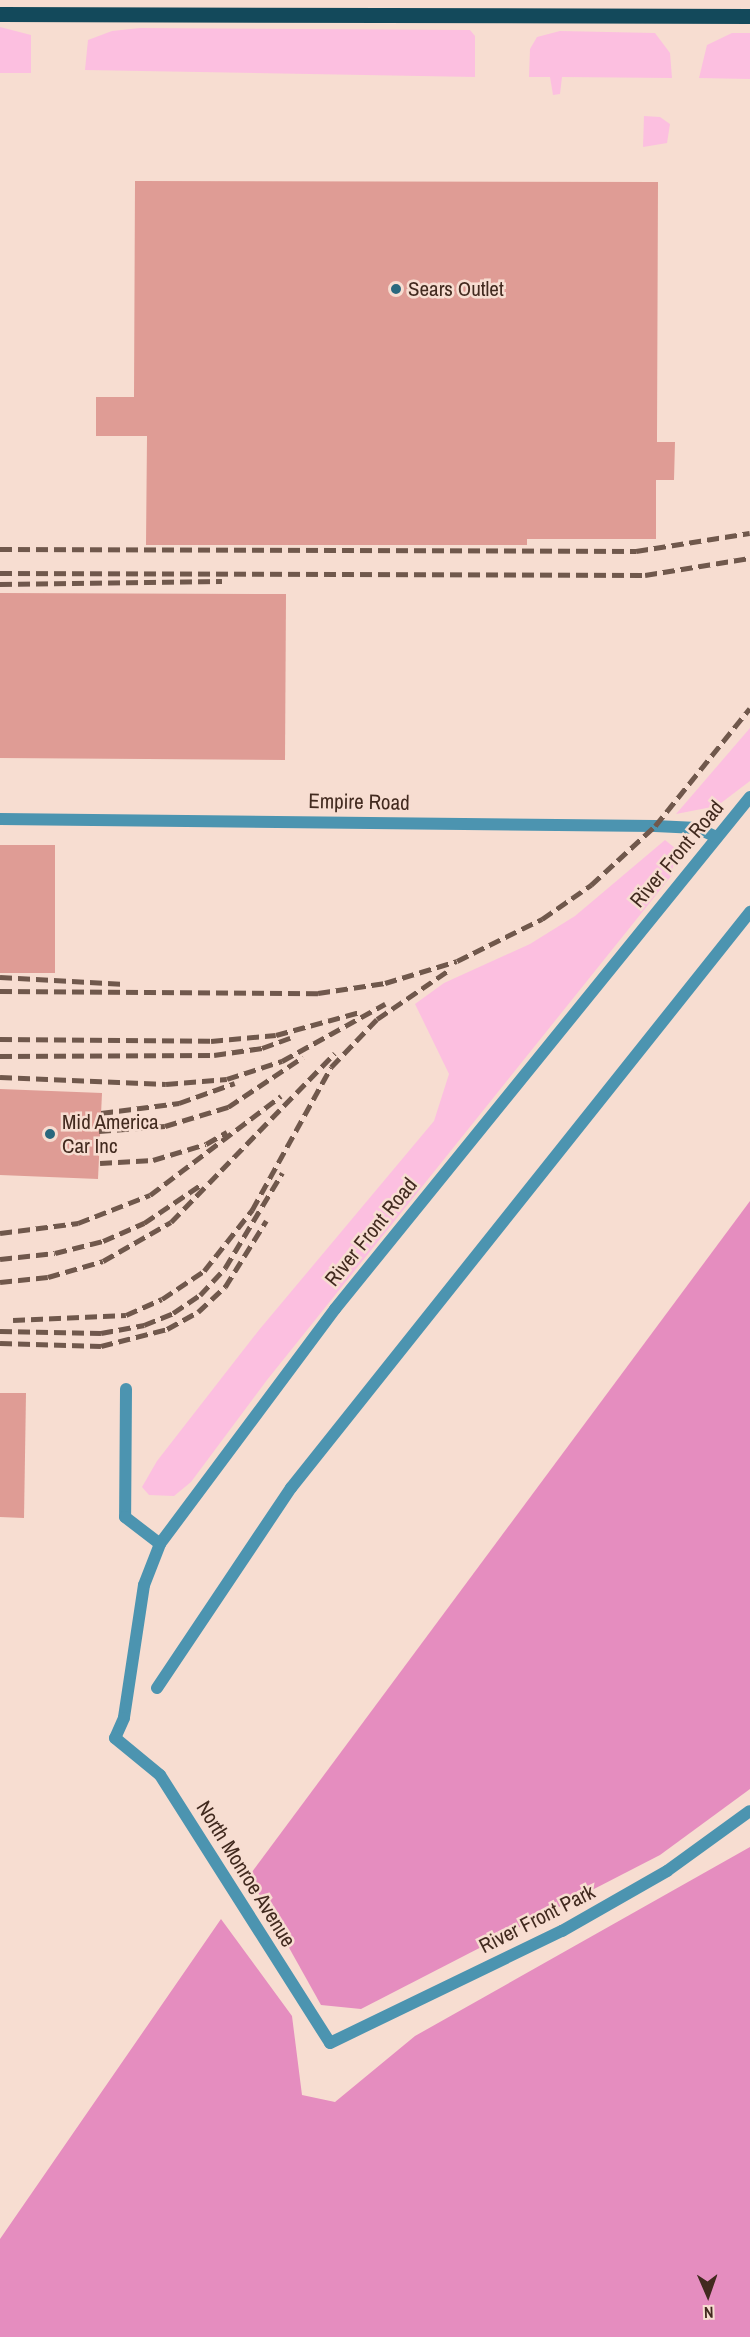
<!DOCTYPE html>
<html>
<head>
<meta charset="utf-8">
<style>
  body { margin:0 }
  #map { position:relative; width:750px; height:2337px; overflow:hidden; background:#f7ddd1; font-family:"Archivo Narrow",sans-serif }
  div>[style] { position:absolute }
  .green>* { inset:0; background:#fcbfe0 }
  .forest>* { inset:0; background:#e58dbf }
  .building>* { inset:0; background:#df9c95 }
  .minor>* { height:12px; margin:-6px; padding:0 6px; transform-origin:6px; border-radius:6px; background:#4c94b0 }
  .primary>* { height:15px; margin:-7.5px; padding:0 7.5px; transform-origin:7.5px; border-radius:7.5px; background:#13495b }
  .rail>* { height:4.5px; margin-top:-2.25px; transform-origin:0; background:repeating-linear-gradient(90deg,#70584c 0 12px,transparent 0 18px) }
  .dots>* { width:16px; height:16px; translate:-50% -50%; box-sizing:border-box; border:3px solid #f7ddd1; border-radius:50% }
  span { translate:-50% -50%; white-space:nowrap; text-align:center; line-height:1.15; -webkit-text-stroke:5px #f7ddd1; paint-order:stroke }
  .poi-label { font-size:21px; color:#422a1f }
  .left { translate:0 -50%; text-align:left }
  .street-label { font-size:21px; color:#422a1f }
  .north { position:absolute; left:678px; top:2265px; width:60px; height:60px; -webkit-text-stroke:4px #f7ddd1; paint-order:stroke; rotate:178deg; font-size:16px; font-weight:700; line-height:24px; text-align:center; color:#422a1f }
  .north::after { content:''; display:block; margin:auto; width:21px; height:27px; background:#422a1f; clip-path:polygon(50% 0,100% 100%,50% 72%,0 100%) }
</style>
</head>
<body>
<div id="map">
  <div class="green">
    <i style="clip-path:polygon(0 27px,31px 35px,31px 73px,0 73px)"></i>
    <i style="clip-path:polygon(140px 28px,470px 30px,475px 36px,475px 77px,85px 70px,88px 40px,112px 31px)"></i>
    <i style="clip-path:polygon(560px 31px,655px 33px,670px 53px,672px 78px,562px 77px,560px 94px,553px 95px,550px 77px,529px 77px,530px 49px,537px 37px)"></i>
    <i style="clip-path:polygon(732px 33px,750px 33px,750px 79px,699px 78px,707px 45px)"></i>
    <i style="clip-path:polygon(644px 116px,660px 117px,670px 124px,667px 143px,643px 147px)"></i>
    <i style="clip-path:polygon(750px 728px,750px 781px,717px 806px,676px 814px)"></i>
    <i style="clip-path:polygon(665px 840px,675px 848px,672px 875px,267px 1380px,191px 1482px,174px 1496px,149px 1495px,142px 1487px,157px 1461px,259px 1330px,434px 1121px,449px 1074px,415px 1004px,444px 983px,530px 944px,575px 916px)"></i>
  </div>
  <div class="forest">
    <i style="clip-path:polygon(750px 1201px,750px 1789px,660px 1855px,361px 2009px,321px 2005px,249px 1876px)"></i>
    <i style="clip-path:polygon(750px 1847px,750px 2337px,0 2337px,0 2239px,221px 1919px,292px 2016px,302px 2095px,335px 2102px,415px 2036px)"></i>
  </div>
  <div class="building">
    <i style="clip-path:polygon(135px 181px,658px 182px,657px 442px,675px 442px,674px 480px,656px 480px,656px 539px,527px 539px,527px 545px,146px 545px,147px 436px,96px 436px,96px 397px,134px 397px)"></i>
    <i style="clip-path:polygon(0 593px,286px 594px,285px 760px,0 758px)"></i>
    <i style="clip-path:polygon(0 845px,55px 845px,55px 973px,0 973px)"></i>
    <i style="clip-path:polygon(0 1089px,102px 1093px,98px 1179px,0 1175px)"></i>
    <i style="clip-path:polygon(0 1393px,26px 1393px,24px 1518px,0 1517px)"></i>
  </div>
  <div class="minor">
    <i style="left:750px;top:797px;width:659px;rotate:129.03deg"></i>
    <i style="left:335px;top:1309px;width:293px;rotate:126.7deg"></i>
    <i style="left:160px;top:1544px;width:44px;rotate:111.3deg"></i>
    <i style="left:144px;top:1585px;width:134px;rotate:98.6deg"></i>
    <i style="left:124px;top:1718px;width:22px;rotate:114deg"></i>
    <i style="left:115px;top:1738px;width:58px;rotate:39.4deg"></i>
    <i style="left:160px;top:1775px;width:317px;rotate:57.6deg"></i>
    <i style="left:330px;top:2043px;width:258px;rotate:-25.8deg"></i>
    <i style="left:562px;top:1931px;width:121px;rotate:-29.7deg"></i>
    <i style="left:667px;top:1871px;width:102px;rotate:-35.9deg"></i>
    <i style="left:0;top:819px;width:655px;rotate:0.61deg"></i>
    <i style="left:655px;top:826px;width:42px;rotate:2.7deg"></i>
    <i style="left:697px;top:828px;width:21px;rotate:25deg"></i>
    <i style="left:126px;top:1389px;width:128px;rotate:90.4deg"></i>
    <i style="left:125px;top:1517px;width:44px;rotate:37.6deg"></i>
    <i style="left:157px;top:1688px;width:241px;rotate:-56.2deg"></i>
    <i style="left:291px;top:1488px;width:737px;rotate:-51.45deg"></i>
  </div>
  <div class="primary">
    <i style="left:0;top:14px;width:750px;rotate:0.15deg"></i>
  </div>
  <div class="rail">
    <i style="left:0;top:549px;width:636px;rotate:0.18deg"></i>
    <i style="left:636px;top:551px;width:115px;rotate:-9deg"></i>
    <i style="left:0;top:573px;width:645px;rotate:0.18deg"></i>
    <i style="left:645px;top:575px;width:106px;rotate:-9.2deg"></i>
    <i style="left:0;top:584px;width:222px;rotate:-0.8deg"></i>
    <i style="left:0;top:977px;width:125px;rotate:3.2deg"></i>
    <i style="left:0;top:991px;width:318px;rotate:0.4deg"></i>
    <i style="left:318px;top:993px;width:68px;rotate:-8.5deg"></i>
    <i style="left:385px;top:983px;width:75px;rotate:-17deg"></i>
    <i style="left:457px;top:961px;width:95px;rotate:-26.3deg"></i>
    <i style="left:542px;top:919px;width:60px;rotate:-34.8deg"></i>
    <i style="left:591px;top:885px;width:87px;rotate:-42.7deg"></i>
    <i style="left:655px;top:826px;width:151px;rotate:-51.2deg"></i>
    <i style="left:0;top:1039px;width:211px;rotate:0.5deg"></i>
    <i style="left:211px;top:1041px;width:65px;rotate:-5.3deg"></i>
    <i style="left:276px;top:1035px;width:87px;rotate:-15.3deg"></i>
    <i style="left:0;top:1056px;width:214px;rotate:-0.3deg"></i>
    <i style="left:214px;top:1055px;width:49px;rotate:-8.3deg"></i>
    <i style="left:262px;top:1048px;width:30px;rotate:-20deg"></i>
    <i style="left:0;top:1077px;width:166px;rotate:2.4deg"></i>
    <i style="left:166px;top:1084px;width:61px;rotate:-4.7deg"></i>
    <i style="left:227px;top:1079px;width:58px;rotate:-18.1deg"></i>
    <i style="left:282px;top:1061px;width:118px;rotate:-29deg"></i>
    <i style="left:101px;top:1113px;width:79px;rotate:-7.3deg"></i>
    <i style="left:179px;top:1103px;width:59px;rotate:-19.7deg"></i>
    <i style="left:99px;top:1131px;width:66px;rotate:-4.3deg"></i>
    <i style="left:165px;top:1126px;width:66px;rotate:-16.8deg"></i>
    <i style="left:228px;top:1107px;width:90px;rotate:-33.7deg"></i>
    <i style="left:100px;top:1163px;width:53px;rotate:-3.2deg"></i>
    <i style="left:153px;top:1160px;width:55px;rotate:-16.8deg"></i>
    <i style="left:206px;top:1144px;width:24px;rotate:-30deg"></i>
    <i style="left:0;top:1233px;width:79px;rotate:-7.3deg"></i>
    <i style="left:78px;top:1223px;width:77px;rotate:-21.3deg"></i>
    <i style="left:150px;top:1195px;width:164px;rotate:-37.1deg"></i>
    <i style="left:0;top:1259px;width:55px;rotate:-6.2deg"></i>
    <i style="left:55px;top:1253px;width:49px;rotate:-14deg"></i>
    <i style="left:103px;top:1241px;width:45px;rotate:-23.7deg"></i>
    <i style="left:144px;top:1223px;width:70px;rotate:-33.9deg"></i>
    <i style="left:0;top:1282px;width:48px;rotate:-5.9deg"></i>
    <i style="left:48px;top:1277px;width:57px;rotate:-16.2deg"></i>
    <i style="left:103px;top:1261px;width:78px;rotate:-29.8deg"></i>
    <i style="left:171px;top:1222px;width:235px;rotate:-45.9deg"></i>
    <i style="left:13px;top:1320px;width:113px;rotate:-2.5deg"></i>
    <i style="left:126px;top:1315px;width:39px;rotate:-24deg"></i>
    <i style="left:162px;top:1299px;width:50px;rotate:-33.7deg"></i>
    <i style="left:204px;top:1271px;width:78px;rotate:-51.8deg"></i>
    <i style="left:252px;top:1210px;width:163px;rotate:-61.1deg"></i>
    <i style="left:331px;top:1067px;width:66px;rotate:-46.2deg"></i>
    <i style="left:377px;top:1019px;width:87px;rotate:-34.2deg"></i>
    <i style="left:0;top:1331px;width:101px;rotate:1.1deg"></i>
    <i style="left:101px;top:1333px;width:44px;rotate:-10.5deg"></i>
    <i style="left:144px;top:1325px;width:31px;rotate:-22deg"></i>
    <i style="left:173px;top:1313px;width:32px;rotate:-34deg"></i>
    <i style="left:200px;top:1295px;width:37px;rotate:-47deg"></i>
    <i style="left:225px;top:1268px;width:111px;rotate:-59deg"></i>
    <i style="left:0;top:1343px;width:101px;rotate:1.7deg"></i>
    <i style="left:101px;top:1346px;width:68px;rotate:-14.4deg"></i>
    <i style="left:167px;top:1329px;width:35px;rotate:-29deg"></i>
    <i style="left:198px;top:1312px;width:37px;rotate:-43deg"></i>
    <i style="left:225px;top:1287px;width:78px;rotate:-58.2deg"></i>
  </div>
  <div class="dots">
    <i style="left:396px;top:289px;background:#2a687e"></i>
    <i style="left:50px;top:1134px;background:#2a687e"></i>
  </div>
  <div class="poi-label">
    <span class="left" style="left:408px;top:289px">Sears Outlet</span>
    <span class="left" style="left:62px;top:1134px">Mid America<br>Car Inc</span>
  </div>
  <div class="street-label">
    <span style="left:359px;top:802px;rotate:1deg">Empire Road</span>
    <span style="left:677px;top:854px;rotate:-50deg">River Front Road</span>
    <span style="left:371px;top:1232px;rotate:-51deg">River Front Road</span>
    <span style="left:246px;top:1874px;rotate:58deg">North Monroe Avenue</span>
    <span style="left:537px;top:1919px;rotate:-27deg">River Front Park</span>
  </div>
  <div class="north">N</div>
</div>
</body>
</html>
